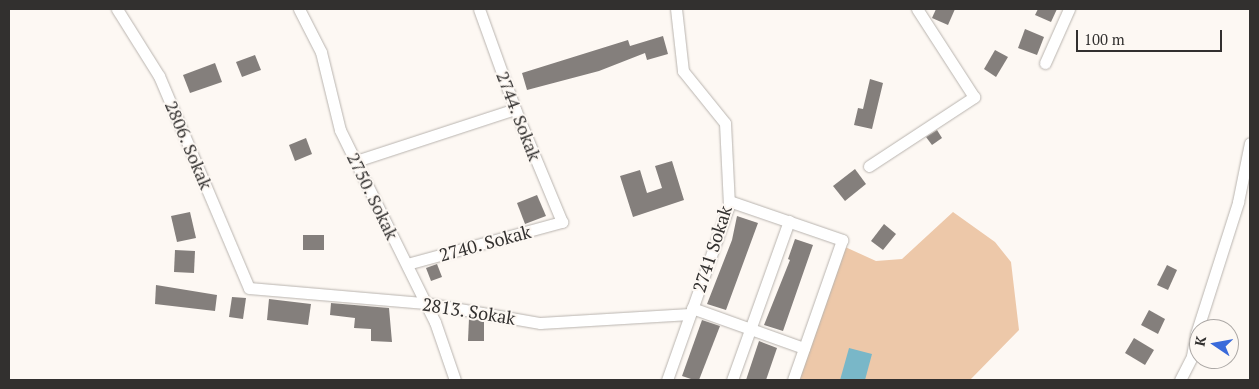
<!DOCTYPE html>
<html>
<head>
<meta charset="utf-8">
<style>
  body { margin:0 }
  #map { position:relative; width:1259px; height:389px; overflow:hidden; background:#fdf8f3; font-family:"PT Serif",serif }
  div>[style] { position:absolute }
  .green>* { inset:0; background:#edc8a9 }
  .water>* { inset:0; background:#79b7c8 }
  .building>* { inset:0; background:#847f7c }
  .roads { filter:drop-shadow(0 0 1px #b9b4af) drop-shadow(0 0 1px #b9b4af) }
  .minor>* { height:11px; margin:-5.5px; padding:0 5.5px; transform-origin:5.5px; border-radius:5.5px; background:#fff }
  span { translate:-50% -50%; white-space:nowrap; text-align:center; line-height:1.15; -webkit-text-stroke:4px #fdf8f3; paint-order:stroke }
  .street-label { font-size:18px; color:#32302f }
  .frame { position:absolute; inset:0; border:10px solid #32302f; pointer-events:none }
  .north { position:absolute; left:1189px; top:319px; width:50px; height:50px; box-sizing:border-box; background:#fdf8f3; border:1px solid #aca8a5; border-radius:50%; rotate:282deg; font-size:14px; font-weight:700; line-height:20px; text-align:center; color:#32302f }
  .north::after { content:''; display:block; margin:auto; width:18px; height:22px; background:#3a6ada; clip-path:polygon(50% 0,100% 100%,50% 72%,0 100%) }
  .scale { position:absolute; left:1076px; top:30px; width:146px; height:22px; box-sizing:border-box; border:2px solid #32302f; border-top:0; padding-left:6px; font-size:15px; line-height:18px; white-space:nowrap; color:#32302f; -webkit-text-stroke:4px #fdf8f3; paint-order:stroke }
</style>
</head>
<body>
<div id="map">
  <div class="green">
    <i style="clip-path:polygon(953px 212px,995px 242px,1011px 262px,1019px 330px,970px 380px,797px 380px,843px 246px,876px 261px,902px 259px)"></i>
  </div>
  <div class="water">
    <i style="clip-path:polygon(849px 348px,872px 354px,865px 380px,840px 380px)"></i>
  </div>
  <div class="building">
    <i style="clip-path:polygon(936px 9px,955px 9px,948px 25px,932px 18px)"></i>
    <i style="clip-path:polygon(1038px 9px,1057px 9px,1051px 22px,1035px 15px)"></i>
    <i style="clip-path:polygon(1025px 29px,1044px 37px,1037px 55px,1018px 48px)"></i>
    <i style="clip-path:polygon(663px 36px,668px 54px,647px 60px,645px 53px,599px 71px,527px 90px,522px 73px,628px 40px,630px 46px)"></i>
    <i style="clip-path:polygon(995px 50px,1008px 57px,996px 77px,984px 69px)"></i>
    <i style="clip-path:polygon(255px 55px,261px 70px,242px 77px,236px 62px)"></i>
    <i style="clip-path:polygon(215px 63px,222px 82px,190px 93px,183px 75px)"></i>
    <i style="clip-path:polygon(870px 79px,883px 83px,872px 129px,854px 125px,858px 108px,863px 109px)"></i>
    <i style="clip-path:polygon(937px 130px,942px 138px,932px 145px,926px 137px)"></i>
    <i style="clip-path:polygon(306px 138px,312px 154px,295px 161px,289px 145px)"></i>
    <i style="clip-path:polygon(672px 161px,684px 200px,633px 217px,620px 176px,640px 170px,647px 193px,662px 188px,655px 166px)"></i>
    <i style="clip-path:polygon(855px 169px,866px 184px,845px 201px,833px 186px)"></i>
    <i style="clip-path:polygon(537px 195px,546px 216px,525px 224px,517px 203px)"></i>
    <i style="clip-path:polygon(190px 212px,196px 238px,177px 242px,171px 216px)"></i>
    <i style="clip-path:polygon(737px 216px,758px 223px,726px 310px,707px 304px,732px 240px)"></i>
    <i style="clip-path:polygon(884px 224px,896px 234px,883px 250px,871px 241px)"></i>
    <i style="clip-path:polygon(303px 235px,324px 235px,324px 250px,303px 250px)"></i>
    <i style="clip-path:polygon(795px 239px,813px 245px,783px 331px,764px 325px,790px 260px,788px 259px)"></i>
    <i style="clip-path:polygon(175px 250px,195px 251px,194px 273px,174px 272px)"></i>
    <i style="clip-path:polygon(437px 264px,442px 277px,431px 281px,426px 268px)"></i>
    <i style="clip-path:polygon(1167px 265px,1177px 270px,1168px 290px,1157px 285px)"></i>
    <i style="clip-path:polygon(156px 285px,217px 295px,215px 311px,155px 304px)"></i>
    <i style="clip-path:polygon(232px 297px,246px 298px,243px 319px,229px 317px)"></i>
    <i style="clip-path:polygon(269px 299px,311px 304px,308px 325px,267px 320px)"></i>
    <i style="clip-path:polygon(331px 303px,389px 308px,392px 342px,371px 341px,371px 329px,354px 328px,355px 318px,330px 315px)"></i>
    <i style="clip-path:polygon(1149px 310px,1165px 319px,1158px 334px,1141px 325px)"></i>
    <i style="clip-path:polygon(469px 318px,484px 321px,484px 341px,468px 341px)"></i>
    <i style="clip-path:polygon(702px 320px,720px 326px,699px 380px,694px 380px,682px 376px)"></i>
    <i style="clip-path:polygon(1134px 338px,1154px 350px,1145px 365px,1125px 353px)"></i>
    <i style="clip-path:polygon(759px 341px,777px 348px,766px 380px,746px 380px)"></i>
  </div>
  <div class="roads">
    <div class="minor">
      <i style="left:117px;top:9px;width:79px;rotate:57.9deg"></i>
      <i style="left:159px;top:76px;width:230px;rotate:67deg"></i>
      <i style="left:249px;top:288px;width:177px;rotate:4.9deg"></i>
      <i style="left:425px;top:303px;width:117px;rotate:9.9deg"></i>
      <i style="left:540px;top:323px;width:150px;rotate:-3.4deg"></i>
      <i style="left:299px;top:9px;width:48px;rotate:62.9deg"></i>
      <i style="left:321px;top:52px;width:80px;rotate:76.3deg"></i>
      <i style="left:340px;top:130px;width:214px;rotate:63.7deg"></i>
      <i style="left:435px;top:322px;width:61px;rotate:71deg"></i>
      <i style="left:1045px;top:63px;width:59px;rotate:-66deg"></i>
      <i style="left:356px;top:161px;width:167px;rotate:-18.1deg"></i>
      <i style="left:869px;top:166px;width:126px;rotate:-33.3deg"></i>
      <i style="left:974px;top:97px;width:105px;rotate:-122.9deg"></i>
      <i style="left:729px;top:201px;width:120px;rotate:19deg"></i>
      <i style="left:842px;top:240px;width:148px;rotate:109.3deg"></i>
      <i style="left:407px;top:264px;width:161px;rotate:-15.2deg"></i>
      <i style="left:562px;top:222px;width:122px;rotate:-112.6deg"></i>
      <i style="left:515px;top:109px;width:106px;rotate:-109.8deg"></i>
      <i style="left:692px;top:308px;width:119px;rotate:19.7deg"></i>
      <i style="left:667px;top:380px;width:186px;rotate:-70.5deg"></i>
      <i style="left:729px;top:205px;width:82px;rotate:-92.8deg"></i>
      <i style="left:725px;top:123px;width:67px;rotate:-128.9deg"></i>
      <i style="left:683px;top:71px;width:62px;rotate:-96.4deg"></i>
      <i style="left:732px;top:380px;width:169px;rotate:-70.3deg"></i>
      <i style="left:1180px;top:380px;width:27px;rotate:-63deg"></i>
      <i style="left:1192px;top:356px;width:22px;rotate:-80deg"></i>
      <i style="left:1196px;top:334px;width:139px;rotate:-72.3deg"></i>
      <i style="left:1238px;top:202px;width:60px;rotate:-78.5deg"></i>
    </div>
  </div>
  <div class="street-label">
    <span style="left:519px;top:116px;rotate:69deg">2744. Sokak</span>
    <span style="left:189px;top:145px;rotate:67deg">2806. Sokak</span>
    <span style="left:373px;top:196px;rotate:64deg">2750. Sokak</span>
    <span style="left:485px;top:243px;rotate:-15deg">2740. Sokak</span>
    <span style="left:712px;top:249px;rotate:-72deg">2741 Sokak</span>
    <span style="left:469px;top:311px;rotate:9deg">2813. Sokak</span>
  </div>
  <div class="frame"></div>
  <div class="north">K</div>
  <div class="scale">100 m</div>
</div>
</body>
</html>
